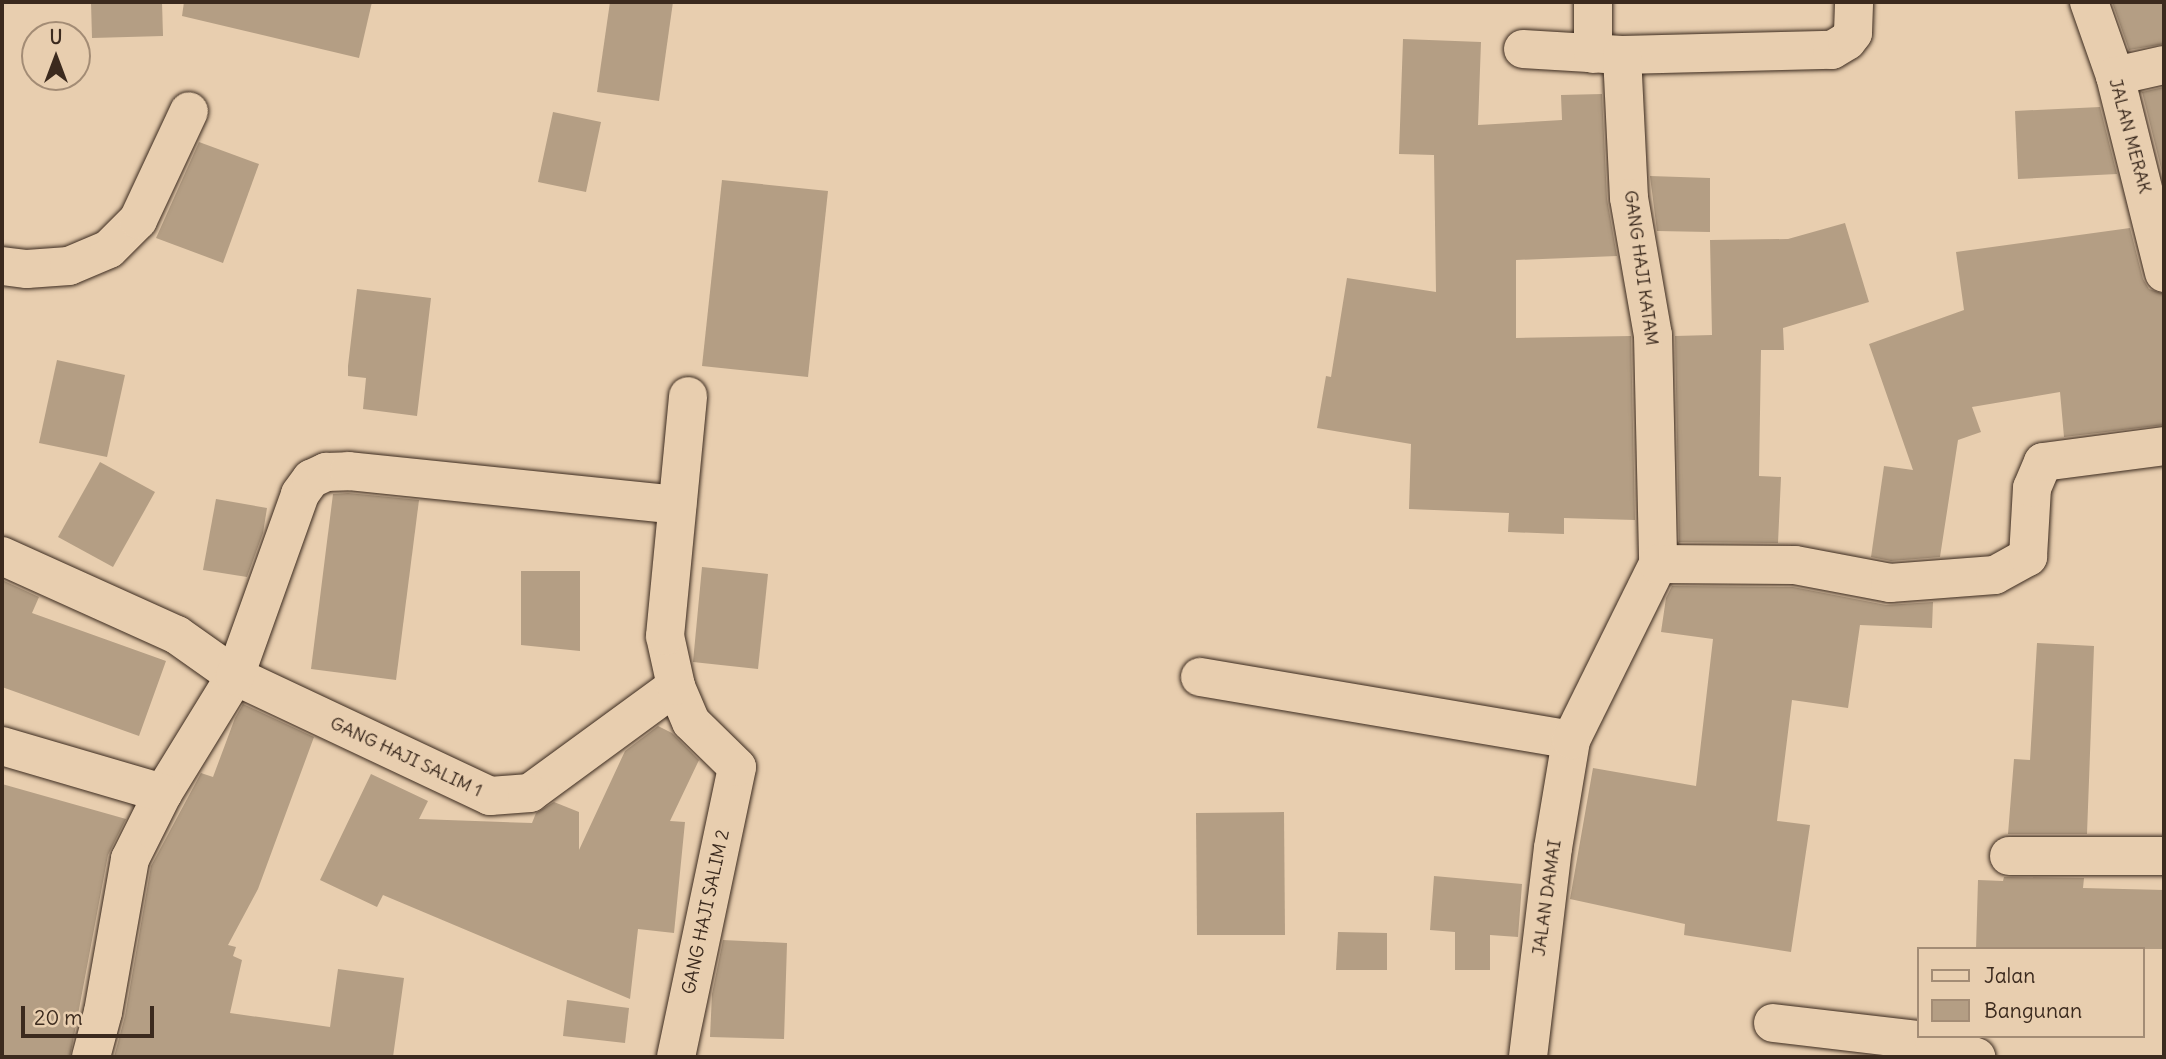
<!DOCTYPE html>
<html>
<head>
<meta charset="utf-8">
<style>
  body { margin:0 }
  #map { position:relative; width:2166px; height:1059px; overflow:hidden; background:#e8ceaf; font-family:Delius,sans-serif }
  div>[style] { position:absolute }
  .building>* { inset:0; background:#b49e84 }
  .roads { filter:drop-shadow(0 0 2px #3b2a1e) drop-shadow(0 0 2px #3b2a1e) }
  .minor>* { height:38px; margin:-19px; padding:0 19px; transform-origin:19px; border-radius:19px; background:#e8ceaf }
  span { translate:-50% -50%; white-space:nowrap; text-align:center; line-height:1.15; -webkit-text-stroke:5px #e8ceaf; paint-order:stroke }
  .street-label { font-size:18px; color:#3b2a1e }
  .frame { position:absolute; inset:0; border:4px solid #3b2a1e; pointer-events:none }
  .legend { position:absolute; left:1917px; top:947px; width:228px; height:91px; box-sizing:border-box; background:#e8ceaf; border:2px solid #a38c75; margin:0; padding:9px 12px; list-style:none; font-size:21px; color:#3b2a1e }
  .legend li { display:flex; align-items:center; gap:14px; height:35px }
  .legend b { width:35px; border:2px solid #a38c75 }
  .north { position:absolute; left:21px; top:21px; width:70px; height:70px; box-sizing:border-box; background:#e8ceaf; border:2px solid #a38c75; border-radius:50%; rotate:0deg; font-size:19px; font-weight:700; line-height:28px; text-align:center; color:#3b2a1e }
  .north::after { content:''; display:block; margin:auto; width:24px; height:32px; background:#3b2a1e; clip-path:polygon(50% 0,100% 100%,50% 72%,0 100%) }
  .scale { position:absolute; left:21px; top:1006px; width:133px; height:32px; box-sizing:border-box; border:4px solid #3b2a1e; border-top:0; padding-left:9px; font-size:21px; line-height:24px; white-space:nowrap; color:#3b2a1e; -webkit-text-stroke:5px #e8ceaf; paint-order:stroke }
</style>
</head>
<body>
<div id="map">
  <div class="building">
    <i style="clip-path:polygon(91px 2px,162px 2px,163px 36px,92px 38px)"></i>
    <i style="clip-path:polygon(184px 2px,372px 2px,359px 58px,182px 16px)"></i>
    <i style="clip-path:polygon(610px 2px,673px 2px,659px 101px,597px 92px)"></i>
    <i style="clip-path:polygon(2112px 2px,2164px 2px,2164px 44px,2129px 50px)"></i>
    <i style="clip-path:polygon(1403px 39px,1481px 42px,1478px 125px,1562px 120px,1561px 95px,1602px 94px,1607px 199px,1617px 256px,1516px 260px,1516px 338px,1631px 336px,1635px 520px,1564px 518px,1564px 534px,1508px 532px,1509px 513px,1409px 509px,1411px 444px,1317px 428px,1326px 376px,1331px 377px,1347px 278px,1436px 292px,1434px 155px,1399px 154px)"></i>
    <i style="clip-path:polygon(2164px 87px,2164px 172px,2162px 172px,2142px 92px)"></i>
    <i style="clip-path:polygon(2100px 107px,2117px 174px,2018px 179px,2015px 111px)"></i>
    <i style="clip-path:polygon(553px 112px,601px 122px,586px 192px,538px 182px)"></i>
    <i style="clip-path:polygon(199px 142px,259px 164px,223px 263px,156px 238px)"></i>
    <i style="clip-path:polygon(1650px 176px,1710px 178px,1710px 232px,1657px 231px)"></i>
    <i style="clip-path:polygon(722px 180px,828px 191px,808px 377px,702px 366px)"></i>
    <i style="clip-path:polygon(1845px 223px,1869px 302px,1783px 328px,1784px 350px,1761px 350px,1759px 476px,1781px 477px,1778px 543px,1679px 542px,1675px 336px,1712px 335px,1710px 240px,1788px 239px)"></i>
    <i style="clip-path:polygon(2130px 228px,2143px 279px,2149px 289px,2164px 294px,2164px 425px,2064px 437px,2060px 392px,1972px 407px,1981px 432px,1958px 440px,1940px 557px,1891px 561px,1871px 557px,1884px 466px,1913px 470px,1869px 344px,1964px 310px,1956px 252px)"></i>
    <i style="clip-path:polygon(357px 289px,431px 298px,417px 416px,363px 409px,366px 378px,348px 376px,348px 366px)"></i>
    <i style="clip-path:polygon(57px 360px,125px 375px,107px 457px,39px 443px)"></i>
    <i style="clip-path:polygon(100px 462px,155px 492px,113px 567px,58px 537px)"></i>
    <i style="clip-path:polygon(348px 493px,419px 500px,396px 680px,311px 669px,333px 494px)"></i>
    <i style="clip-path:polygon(216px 499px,267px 508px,263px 533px,247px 577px,203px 570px)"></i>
    <i style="clip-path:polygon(702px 567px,768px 574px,758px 669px,693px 662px)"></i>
    <i style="clip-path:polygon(521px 571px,580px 571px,580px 651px,521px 645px)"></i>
    <i style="clip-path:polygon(2px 580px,39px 597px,32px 613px,166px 661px,139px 736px,2px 687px)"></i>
    <i style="clip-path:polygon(1672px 586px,1793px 587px,1886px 605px,1933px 602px,1932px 628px,1860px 625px,1848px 708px,1792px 700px,1777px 821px,1810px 825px,1791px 952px,1684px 935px,1685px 924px,1570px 899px,1593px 768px,1696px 786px,1713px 639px,1661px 632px,1666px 598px)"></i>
    <i style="clip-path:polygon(2037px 643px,2094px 646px,2087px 834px,2008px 834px,2014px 759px,2030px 760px)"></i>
    <i style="clip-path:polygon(243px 704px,314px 737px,258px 889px,228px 945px,236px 947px,233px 956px,242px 960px,230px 1013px,330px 1027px,338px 969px,404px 978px,393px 1057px,114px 1057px,125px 1016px,151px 866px,201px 773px,213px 777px,235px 718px)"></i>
    <i style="clip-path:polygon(658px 726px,672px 733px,699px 760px,670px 821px,685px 822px,674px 933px,638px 929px,630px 999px,383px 895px,377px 907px,320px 880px,371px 774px,428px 801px,419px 819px,532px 823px,536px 813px,554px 802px,579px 812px,579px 850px,625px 751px)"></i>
    <i style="clip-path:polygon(2px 784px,126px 819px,108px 855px,70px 1057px,2px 1057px)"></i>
    <i style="clip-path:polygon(1284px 812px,1285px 935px,1197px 935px,1196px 813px)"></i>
    <i style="clip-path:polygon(1434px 876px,1522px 884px,1518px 937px,1490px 935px,1490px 970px,1455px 970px,1455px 932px,1430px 930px)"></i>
    <i style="clip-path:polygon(2004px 877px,2084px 878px,2083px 888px,2164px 890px,2164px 949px,1976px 949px,1978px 880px,2003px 881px)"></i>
    <i style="clip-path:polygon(1338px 932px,1387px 933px,1387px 970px,1336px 970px)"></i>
    <i style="clip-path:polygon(723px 940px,787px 943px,784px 1039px,710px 1037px,712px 994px)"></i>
    <i style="clip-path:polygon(567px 1000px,629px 1008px,625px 1043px,563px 1036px)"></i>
  </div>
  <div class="roads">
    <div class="minor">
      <i style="left:2089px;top:2px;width:78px;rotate:70.6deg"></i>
      <i style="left:2115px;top:76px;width:203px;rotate:76deg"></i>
      <i style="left:1523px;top:49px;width:99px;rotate:3.5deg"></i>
      <i style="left:1622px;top:55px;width:210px;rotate:-1.4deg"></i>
      <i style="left:1832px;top:50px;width:17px;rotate:-31deg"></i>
      <i style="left:1847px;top:41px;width:10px;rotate:-53deg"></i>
      <i style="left:1853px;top:33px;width:31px;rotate:-88deg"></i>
      <i style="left:1593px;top:54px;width:52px;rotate:-90deg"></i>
      <i style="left:1622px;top:55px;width:143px;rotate:87.2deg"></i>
      <i style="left:1629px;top:198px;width:139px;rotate:80.1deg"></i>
      <i style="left:1653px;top:335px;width:229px;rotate:88.7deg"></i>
      <i style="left:2115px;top:76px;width:50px;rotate:-12.7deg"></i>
      <i style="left:2px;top:266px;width:25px;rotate:7deg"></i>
      <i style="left:27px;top:269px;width:42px;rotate:-4.1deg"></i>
      <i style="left:69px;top:266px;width:43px;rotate:-23deg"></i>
      <i style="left:109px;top:249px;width:41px;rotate:-45deg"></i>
      <i style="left:138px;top:220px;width:120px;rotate:-64.9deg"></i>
      <i style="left:2px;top:556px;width:192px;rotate:24.3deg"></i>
      <i style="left:177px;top:635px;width:71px;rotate:35.3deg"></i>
      <i style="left:235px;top:676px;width:137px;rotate:121.6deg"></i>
      <i style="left:163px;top:793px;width:74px;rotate:116.6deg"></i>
      <i style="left:130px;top:859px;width:155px;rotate:100deg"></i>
      <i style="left:103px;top:1012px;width:47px;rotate:104.9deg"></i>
      <i style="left:1200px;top:677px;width:376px;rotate:9.6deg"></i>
      <i style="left:676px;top:686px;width:181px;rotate:143.8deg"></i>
      <i style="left:530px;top:793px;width:40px;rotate:175.7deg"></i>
      <i style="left:490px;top:796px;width:282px;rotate:-154.8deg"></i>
      <i style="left:235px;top:676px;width:193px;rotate:-70.3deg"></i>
      <i style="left:300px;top:494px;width:19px;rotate:-54deg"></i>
      <i style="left:311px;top:479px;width:17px;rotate:-25deg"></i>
      <i style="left:326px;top:472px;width:23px;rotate:-2deg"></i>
      <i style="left:349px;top:471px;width:330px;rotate:5.9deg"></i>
      <i style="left:2px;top:746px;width:168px;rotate:16.3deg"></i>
      <i style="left:2009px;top:856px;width:155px"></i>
      <i style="left:1773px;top:1023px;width:162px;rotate:6.7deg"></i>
      <i style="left:1934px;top:1042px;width:45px;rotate:19.7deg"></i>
      <i style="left:676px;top:1057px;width:296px;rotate:-78.1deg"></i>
      <i style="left:737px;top:767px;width:64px;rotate:-135.6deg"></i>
      <i style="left:691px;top:722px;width:39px;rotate:-113deg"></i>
      <i style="left:676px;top:686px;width:51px;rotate:-102.4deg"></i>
      <i style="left:665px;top:636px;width:241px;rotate:-84.5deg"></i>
      <i style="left:1528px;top:1057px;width:210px;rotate:-83.2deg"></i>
      <i style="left:1553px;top:848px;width:109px;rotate:-80.5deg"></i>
      <i style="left:1571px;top:740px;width:196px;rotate:-63.7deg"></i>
      <i style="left:1658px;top:564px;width:137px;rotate:0.4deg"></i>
      <i style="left:1795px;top:565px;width:97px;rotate:10.7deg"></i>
      <i style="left:1890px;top:583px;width:105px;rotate:-4.4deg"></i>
      <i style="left:1995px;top:575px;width:38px;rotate:-29deg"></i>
      <i style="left:2028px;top:557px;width:69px;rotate:-86.7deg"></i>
      <i style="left:2032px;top:488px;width:28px;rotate:-67deg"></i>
      <i style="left:2043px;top:462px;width:122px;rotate:-7.5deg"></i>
    </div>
  </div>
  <div class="street-label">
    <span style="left:2130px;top:136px;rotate:75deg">JALAN MERAK</span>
    <span style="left:1641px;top:268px;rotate:82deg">GANG HAJI KATAM</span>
    <span style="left:406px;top:757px;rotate:25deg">GANG HAJI SALIM 1</span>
    <span style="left:1547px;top:898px;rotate:-82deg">JALAN DAMAI</span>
    <span style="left:706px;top:912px;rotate:-78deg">GANG HAJI SALIM 2</span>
  </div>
  <div class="frame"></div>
  <ul class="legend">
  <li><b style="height:9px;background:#e8ceaf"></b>Jalan</li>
  <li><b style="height:19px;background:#b49e84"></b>Bangunan</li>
  </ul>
  <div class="north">U</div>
  <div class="scale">20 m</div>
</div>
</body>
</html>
